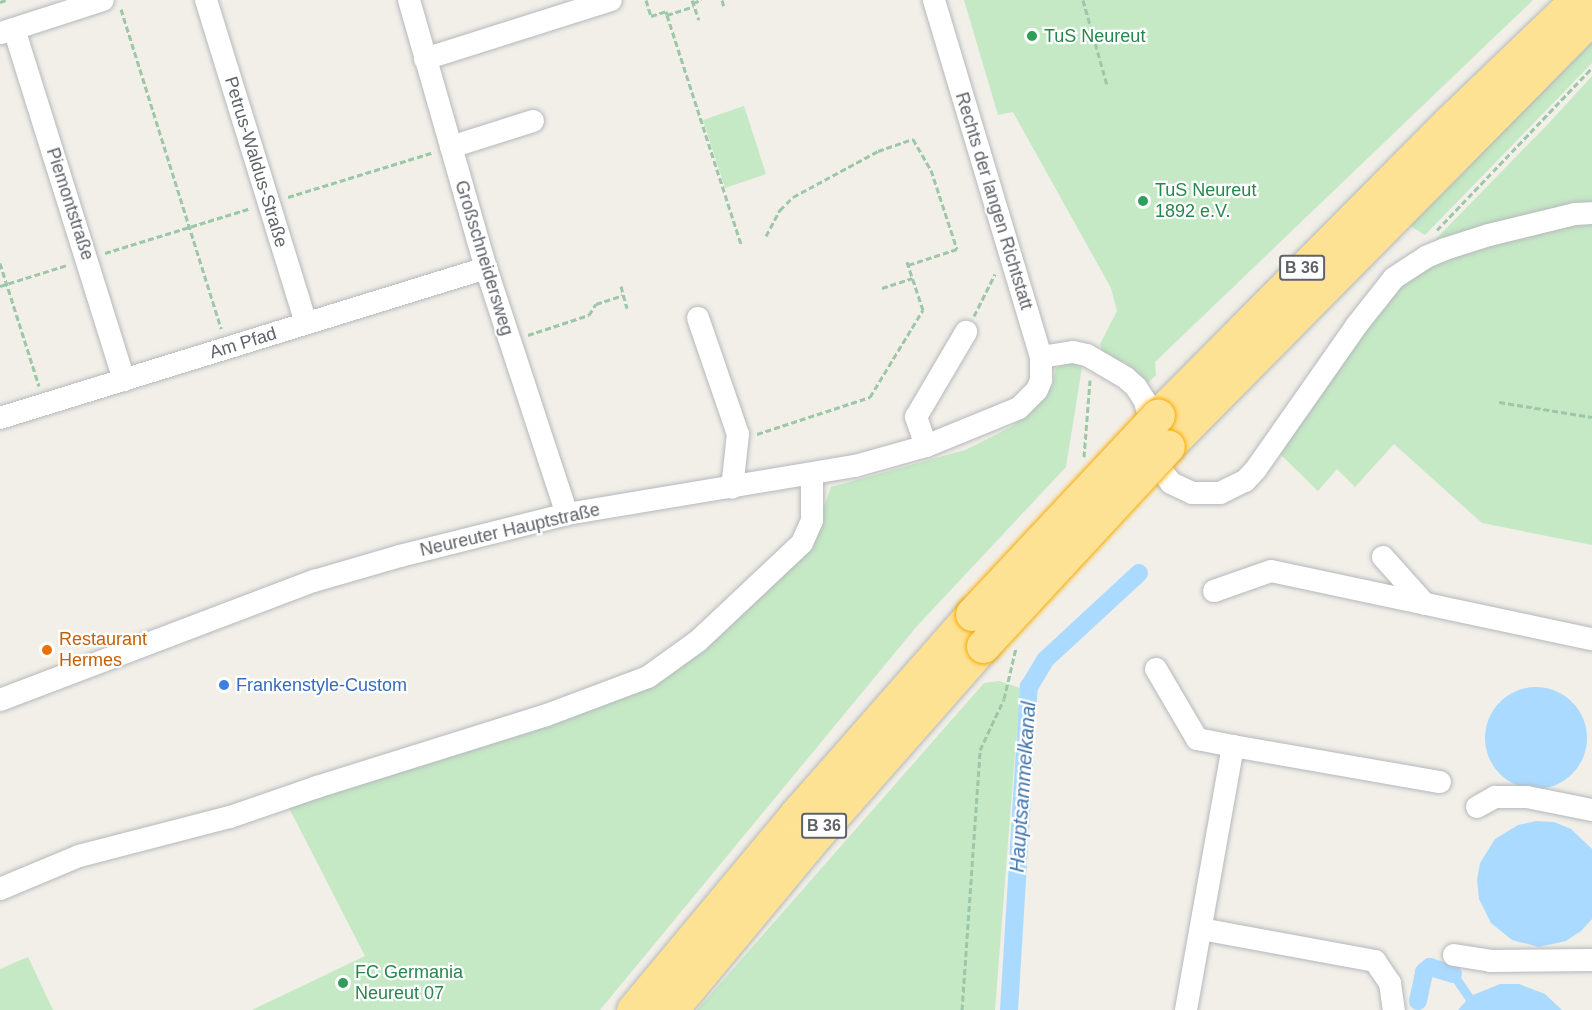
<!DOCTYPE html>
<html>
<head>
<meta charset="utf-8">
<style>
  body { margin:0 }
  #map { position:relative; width:1592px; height:1010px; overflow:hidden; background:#f1efe8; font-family:Helvetica,sans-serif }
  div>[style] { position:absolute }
  .green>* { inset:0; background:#c5e8c5 }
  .water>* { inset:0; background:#aadaff }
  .round { border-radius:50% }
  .canal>* { height:18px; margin:-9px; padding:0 9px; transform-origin:9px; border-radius:9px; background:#aadaff }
  .path>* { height:3px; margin-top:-1.5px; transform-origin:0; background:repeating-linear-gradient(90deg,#9cc7a9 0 6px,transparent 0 9px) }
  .roads { filter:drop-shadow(0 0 2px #b5b8bc) drop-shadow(0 0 2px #b5b8bc) }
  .minor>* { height:22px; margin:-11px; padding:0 11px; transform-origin:11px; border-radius:11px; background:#fff }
  .highway>* { height:33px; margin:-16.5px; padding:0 16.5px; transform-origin:16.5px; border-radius:16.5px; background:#fde293 }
  .bridges { filter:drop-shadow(0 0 2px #f9ab00) drop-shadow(0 0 2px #f9ab00) }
  .highway-bridge>* { height:33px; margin:-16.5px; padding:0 16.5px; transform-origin:16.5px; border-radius:16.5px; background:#fde293 }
  .dots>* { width:16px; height:16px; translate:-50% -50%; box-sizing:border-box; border:3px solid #fff; border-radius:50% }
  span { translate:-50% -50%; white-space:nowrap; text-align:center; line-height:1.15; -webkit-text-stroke:4.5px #fff; paint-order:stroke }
  .shield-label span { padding:2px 4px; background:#fff; border:2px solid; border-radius:4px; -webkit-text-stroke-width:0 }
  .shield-label { font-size:16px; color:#5f6368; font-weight:700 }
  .leisure-label { font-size:18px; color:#27864d }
  .left { translate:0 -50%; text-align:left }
  .street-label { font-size:18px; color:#5f6368 }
  .food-label { font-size:18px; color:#c56008 }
  .shop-label { font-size:18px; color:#366cbe }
  .water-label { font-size:20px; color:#4174aa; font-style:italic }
</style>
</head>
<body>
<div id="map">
  <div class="green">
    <i style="clip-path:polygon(964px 0,1533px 0,1155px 362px,1156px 375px,1148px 383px,1126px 363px,1103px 355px,1100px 344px,1117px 311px,1111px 288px,1013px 112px,998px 115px)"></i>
    <i style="clip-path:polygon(1592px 32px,1592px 63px,1425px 235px,1409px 225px,1470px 166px)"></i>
    <i style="clip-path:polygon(1592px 76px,1592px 205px,1432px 243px,1550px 122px)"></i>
    <i style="clip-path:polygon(744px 106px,766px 174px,725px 188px,703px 120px)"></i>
    <i style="clip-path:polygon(1592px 213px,1592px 545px,1482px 523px,1394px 444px,1355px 487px,1337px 469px,1318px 491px,1278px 452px,1400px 283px,1426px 257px)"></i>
    <i style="clip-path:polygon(1070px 362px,1082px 367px,1066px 467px,917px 626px,600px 1010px,252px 1010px,365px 956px,287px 804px,649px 685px,812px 539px,831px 487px,965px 450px,1011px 427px,1033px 409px,1052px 386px,1056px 368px)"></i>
    <i style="clip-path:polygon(999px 681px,1020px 688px,995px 1010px,697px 1010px,984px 683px)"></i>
    <i style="clip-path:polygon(28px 957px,53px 1010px,0 1010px,0 969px)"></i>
  </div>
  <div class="water">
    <i class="round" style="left:1485px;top:687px;width:102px;height:102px"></i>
    <i style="clip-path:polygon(1536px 821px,1554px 822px,1571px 829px,1592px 849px,1592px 919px,1581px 931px,1566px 941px,1539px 947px,1512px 940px,1491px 923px,1479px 899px,1477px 880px,1480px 863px,1495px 839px,1518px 825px)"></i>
    <i style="clip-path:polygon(1427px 961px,1457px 972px,1473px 995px,1500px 984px,1519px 984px,1545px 994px,1562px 1010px,1458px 1010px,1466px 1001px,1451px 979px,1433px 971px)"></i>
  </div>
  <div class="canal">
    <i style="left:1418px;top:1001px;width:30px;rotate:-78deg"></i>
    <i style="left:1424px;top:972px;width:8px;rotate:-40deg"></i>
    <i style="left:1430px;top:967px;width:24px;rotate:17deg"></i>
    <i style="left:1009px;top:1010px;width:324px;rotate:-86.5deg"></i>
    <i style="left:1029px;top:687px;width:31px;rotate:-59deg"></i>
    <i style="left:1045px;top:660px;width:128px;rotate:-42.8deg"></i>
  </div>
  <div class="path">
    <i style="left:646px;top:0;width:17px;rotate:73deg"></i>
    <i style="left:651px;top:16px;width:16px;rotate:-18deg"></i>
    <i style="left:666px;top:11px;width:4px;rotate:76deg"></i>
    <i style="left:667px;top:15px;width:28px;rotate:-18deg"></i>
    <i style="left:692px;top:0;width:21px;rotate:71deg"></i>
    <i style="left:722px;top:0;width:7px;rotate:74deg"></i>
    <i style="left:1083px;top:0;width:88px;rotate:74.2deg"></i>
    <i style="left:0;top:2px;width:6px;rotate:-18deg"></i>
    <i style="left:693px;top:3px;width:9px;rotate:-21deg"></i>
    <i style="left:121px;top:9px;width:335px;rotate:72.6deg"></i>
    <i style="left:667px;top:15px;width:241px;rotate:72.1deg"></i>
    <i style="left:288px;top:197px;width:153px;rotate:-17.1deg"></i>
    <i style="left:1437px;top:230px;width:224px;rotate:-46.3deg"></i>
    <i style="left:766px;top:236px;width:30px;rotate:-62deg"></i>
    <i style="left:780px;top:210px;width:18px;rotate:-45deg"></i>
    <i style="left:793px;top:197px;width:97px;rotate:-28.4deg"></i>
    <i style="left:878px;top:151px;width:37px;rotate:-19deg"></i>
    <i style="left:913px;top:139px;width:36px;rotate:60deg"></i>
    <i style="left:931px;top:170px;width:83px;rotate:71.8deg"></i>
    <i style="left:957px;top:249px;width:52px;rotate:161.9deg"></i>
    <i style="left:105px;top:253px;width:153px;rotate:-17.1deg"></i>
    <i style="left:0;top:263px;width:129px;rotate:72.4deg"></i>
    <i style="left:0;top:286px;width:70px;rotate:-17.4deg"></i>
    <i style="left:621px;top:286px;width:23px;rotate:75deg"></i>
    <i style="left:882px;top:288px;width:32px;rotate:-18deg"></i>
    <i style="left:974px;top:316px;width:47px;rotate:-63.4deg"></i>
    <i style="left:528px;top:335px;width:64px;rotate:-18.2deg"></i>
    <i style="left:589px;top:315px;width:13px;rotate:-58deg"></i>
    <i style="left:596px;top:304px;width:28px;rotate:-18deg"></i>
    <i style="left:1499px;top:402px;width:94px;rotate:9.2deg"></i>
    <i style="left:757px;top:434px;width:119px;rotate:-18.1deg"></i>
    <i style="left:870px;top:397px;width:102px;rotate:-58.7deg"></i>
    <i style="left:923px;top:310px;width:51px;rotate:-108.4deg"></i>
    <i style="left:1084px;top:457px;width:77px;rotate:-85.5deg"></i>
    <i style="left:962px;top:1010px;width:261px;rotate:-86deg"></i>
    <i style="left:980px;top:750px;width:56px;rotate:-64.8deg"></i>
    <i style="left:1004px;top:699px;width:52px;rotate:-76.8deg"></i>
  </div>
  <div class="roads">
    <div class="minor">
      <i style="left:206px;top:0;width:338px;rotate:72.8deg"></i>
      <i style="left:409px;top:0;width:279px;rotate:74deg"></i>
      <i style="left:486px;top:268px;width:259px;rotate:71.8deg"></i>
      <i style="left:14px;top:29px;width:368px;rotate:72.6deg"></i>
      <i style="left:1px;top:33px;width:107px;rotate:-17.9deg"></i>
      <i style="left:425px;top:59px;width:195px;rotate:-17.6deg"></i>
      <i style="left:451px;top:147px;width:86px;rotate:-17.6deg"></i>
      <i style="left:698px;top:318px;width:123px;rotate:71deg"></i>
      <i style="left:738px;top:434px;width:54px;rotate:96.3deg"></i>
      <i style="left:1041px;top:357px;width:32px;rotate:-9deg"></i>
      <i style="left:1073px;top:352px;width:14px;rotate:12deg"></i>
      <i style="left:1087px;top:355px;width:45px;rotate:30.5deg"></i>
      <i style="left:1126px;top:378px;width:13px;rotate:42deg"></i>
      <i style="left:1136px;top:387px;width:17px;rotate:57deg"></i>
      <i style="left:1145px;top:401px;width:71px;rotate:76.9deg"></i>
      <i style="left:1161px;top:470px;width:16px;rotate:52deg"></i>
      <i style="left:1171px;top:483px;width:23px;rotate:25deg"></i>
      <i style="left:1192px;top:493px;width:28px"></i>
      <i style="left:1220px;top:493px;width:28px;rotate:-26deg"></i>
      <i style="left:1245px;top:481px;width:16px;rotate:-47deg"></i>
      <i style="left:1256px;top:469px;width:174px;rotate:-55deg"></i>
      <i style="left:1356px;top:326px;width:61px;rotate:-51.6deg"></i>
      <i style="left:1394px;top:278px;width:38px;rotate:-33deg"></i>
      <i style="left:1426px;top:257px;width:21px;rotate:-23deg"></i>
      <i style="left:1445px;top:249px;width:46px;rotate:-17.7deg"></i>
      <i style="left:1489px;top:235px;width:89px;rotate:-13.7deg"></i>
      <i style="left:1575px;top:214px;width:17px;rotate:-3deg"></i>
      <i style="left:0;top:418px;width:509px;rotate:-17.15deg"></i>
      <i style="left:926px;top:446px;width:31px;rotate:-109deg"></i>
      <i style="left:916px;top:417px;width:99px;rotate:-59.5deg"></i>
      <i style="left:1383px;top:557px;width:63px;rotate:48.2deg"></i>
      <i style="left:1214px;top:591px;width:60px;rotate:-19.3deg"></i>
      <i style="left:1271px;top:571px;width:328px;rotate:12deg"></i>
      <i style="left:1156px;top:669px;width:81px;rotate:59.6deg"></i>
      <i style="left:1197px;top:739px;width:37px;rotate:11deg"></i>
      <i style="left:1233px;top:746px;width:268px;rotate:100.1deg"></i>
      <i style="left:0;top:700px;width:336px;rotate:-20.8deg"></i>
      <i style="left:314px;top:581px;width:90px;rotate:-16.2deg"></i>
      <i style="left:400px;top:556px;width:172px;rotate:-14.1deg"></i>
      <i style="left:567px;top:514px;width:292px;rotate:-9.5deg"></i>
      <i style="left:855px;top:466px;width:74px;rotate:-15.7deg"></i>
      <i style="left:926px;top:446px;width:100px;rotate:-22.2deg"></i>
      <i style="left:1019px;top:408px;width:25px;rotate:-45deg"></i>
      <i style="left:1037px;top:390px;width:11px;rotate:-68deg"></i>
      <i style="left:1041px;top:380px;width:23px;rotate:-90deg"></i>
      <i style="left:1041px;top:357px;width:373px;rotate:-106.7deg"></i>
      <i style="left:1233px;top:746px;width:210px;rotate:9.9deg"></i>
      <i style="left:1477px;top:807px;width:21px;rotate:-29deg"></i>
      <i style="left:1495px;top:797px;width:32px"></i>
      <i style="left:1527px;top:797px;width:66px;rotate:11.3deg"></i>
      <i style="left:0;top:889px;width:86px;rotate:-22.7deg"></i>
      <i style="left:79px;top:856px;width:156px;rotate:-14.5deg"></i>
      <i style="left:230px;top:817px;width:92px;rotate:-19deg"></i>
      <i style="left:317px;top:787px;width:238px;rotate:-17.4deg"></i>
      <i style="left:544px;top:716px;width:111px;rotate:-20.6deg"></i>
      <i style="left:648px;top:677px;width:62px;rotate:-35.8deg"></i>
      <i style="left:698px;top:641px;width:143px;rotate:-43.3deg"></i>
      <i style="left:802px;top:543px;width:24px;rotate:-66deg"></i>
      <i style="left:812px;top:521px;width:46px;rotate:-90deg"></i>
      <i style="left:1201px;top:929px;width:177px;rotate:10.4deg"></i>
      <i style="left:1375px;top:961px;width:27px;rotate:56deg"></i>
      <i style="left:1390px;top:983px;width:27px;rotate:82deg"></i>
      <i style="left:1454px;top:955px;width:36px;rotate:9deg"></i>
      <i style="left:1490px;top:961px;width:102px;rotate:-0.6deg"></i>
    </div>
    <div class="highway">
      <i style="left:1158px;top:415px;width:413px;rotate:-45.2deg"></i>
      <i style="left:1449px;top:122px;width:176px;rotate:-43.8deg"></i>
      <i style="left:1168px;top:446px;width:603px;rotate:-45.34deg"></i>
      <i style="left:633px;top:1010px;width:256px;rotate:-50.2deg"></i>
      <i style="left:797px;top:813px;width:265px;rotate:-48.7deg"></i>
      <i style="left:671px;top:1010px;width:231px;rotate:-50.3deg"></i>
      <i style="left:819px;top:832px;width:248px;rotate:-48.6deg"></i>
    </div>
  </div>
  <div class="bridges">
    <div class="highway-bridge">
      <i style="left:972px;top:614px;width:272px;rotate:-46.9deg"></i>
      <i style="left:983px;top:646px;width:272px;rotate:-47.2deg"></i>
    </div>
  </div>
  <div class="dots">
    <i style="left:1032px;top:36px;background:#2e9e5b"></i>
    <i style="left:1143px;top:201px;background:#2e9e5b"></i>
    <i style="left:47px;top:650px;background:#e8710a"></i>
    <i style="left:224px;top:685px;background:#3f7fe0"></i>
    <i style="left:343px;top:983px;background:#2e9e5b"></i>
  </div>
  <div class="shield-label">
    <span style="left:1302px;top:268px">B 36</span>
    <span style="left:824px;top:826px">B 36</span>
  </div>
  <div class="leisure-label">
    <span class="left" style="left:1044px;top:36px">TuS Neureut</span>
    <span class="left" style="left:1155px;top:201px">TuS Neureut<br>1892 e.V.</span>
    <span class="left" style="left:355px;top:983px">FC Germania<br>Neureut 07</span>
  </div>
  <div class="street-label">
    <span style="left:256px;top:162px;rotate:73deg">Petrus-Waldus-Straße</span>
    <span style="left:994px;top:201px;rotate:73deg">Rechts der langen Richtstatt</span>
    <span style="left:70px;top:204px;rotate:72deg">Piemontstraße</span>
    <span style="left:484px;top:258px;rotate:73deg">Großschneidersweg</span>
    <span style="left:243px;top:343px;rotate:-17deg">Am Pfad</span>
    <span style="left:510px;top:530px;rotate:-13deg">Neureuter Hauptstraße</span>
  </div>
  <div class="food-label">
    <span class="left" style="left:59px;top:650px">Restaurant<br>Hermes</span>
  </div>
  <div class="shop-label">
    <span class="left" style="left:236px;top:685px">Frankenstyle-Custom</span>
  </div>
  <div class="water-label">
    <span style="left:1023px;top:787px;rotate:-86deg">Hauptsammelkanal</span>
  </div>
</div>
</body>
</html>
